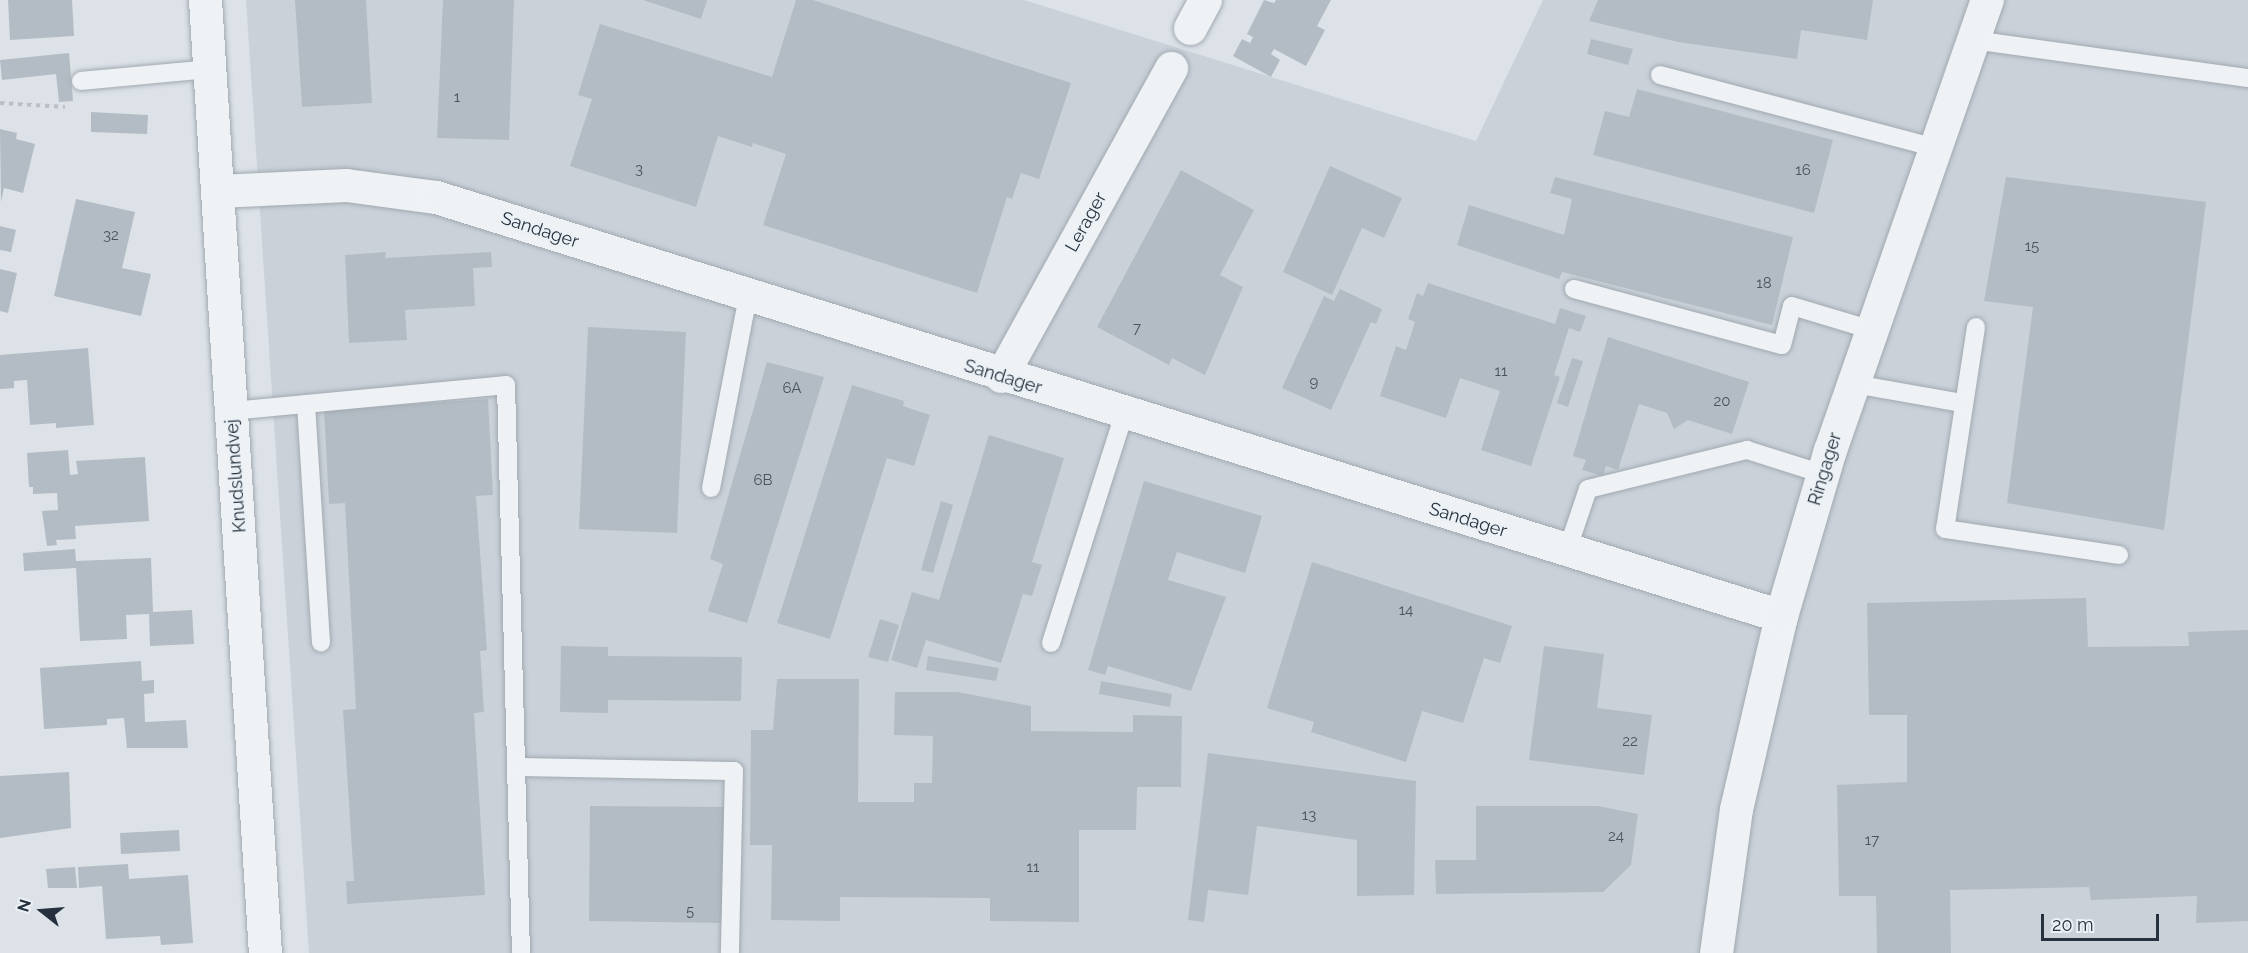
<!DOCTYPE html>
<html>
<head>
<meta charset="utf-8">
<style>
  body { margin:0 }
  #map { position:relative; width:2248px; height:953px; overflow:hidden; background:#dce2e7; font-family:Raleway,sans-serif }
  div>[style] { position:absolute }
  .built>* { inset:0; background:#cad1d9 }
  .building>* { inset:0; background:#b3bcc4 }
  .path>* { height:4px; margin-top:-2px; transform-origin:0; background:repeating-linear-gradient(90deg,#bac0c5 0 4.5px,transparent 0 9px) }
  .roads { filter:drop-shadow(0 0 2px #a1a9b1) drop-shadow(0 0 2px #a1a9b1) }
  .service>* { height:18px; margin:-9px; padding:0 9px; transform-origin:9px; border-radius:9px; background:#eff2f5 }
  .minor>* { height:33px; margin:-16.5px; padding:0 16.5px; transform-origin:16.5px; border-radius:16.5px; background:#eff2f5 }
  span { translate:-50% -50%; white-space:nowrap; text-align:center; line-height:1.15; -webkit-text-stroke:6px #ebf1f5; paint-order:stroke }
  .number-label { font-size:15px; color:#485460 }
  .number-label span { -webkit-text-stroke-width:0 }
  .street-label { font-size:18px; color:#25313e }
  .north { position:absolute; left:12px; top:881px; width:60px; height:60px; -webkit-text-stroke:4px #ebf1f5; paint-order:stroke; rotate:287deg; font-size:16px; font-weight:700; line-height:24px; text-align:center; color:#25313e }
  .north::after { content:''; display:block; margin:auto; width:21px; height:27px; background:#25313e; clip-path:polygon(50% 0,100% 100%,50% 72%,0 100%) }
  .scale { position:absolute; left:2041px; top:914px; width:118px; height:27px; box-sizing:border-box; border:3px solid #25313e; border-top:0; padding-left:8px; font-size:18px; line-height:21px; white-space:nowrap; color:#25313e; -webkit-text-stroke:4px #ebf1f5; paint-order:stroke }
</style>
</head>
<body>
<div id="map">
  <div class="built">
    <i style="clip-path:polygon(246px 0,1024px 0,1476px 141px,1543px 0,2248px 0,2248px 953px,309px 953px)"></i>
  </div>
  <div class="building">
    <i style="clip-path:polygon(8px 0,72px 0,74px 36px,10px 40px)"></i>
    <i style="clip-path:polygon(295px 0,366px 0,372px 103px,302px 107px)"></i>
    <i style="clip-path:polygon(443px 0,514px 0,509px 140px,437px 138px)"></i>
    <i style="clip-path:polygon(643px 0,707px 0,701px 19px)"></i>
    <i style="clip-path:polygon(796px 0,813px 0,1071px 83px,1039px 179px,1021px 173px,1012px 199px,1007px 197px,977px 293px,763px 225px,786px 154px,753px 143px,752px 147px,718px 136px,696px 207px,570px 166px,592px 99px,578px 95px,600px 24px,772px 77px)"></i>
    <i style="clip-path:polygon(1264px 0,1274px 3px,1276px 0,1331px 0,1317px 26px,1325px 30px,1306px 66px,1274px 49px,1271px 54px,1280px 60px,1271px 77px,1233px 56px,1242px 39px,1250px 43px,1253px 37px,1247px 34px)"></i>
    <i style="clip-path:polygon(1598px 0,1873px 0,1867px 40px,1801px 30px,1797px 59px,1678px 42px,1589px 21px)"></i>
    <i style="clip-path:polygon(1591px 39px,1633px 49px,1628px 65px,1587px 54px)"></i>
    <i style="clip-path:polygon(69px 53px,73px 101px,59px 102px,56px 74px,2px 80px,0 60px)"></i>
    <i style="clip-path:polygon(1637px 89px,1833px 140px,1814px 213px,1593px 155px,1605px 111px,1629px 117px)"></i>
    <i style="clip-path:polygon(91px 112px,148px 115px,147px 134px,91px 132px)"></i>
    <i style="clip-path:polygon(0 129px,17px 133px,16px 139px,35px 144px,23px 193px,4px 188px,1px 202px)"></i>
    <i style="clip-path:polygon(1330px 166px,1402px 198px,1384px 238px,1362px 228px,1332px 295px,1283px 272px)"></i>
    <i style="clip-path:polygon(1181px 170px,1254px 210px,1220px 275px,1243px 287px,1205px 375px,1172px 358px,1169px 365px,1097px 327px)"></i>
    <i style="clip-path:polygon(1555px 177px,1793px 237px,1772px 325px,1562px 272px,1559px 279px,1457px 245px,1469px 205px,1564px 235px,1572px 199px,1550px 193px)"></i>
    <i style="clip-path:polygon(2006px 177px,2206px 202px,2164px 530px,2007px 503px,2033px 307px,1984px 301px)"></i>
    <i style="clip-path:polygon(76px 199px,135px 212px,122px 268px,151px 274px,141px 316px,54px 296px)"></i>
    <i style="clip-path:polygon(0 226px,16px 230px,11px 252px,0 250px)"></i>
    <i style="clip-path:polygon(386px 252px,385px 258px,491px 252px,492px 267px,473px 268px,475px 306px,405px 310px,407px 340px,349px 343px,345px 255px)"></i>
    <i style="clip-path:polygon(0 269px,17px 273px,8px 313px,0 311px)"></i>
    <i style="clip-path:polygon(1428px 283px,1555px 324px,1560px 308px,1586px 316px,1580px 332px,1569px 328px,1554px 375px,1560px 377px,1531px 466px,1481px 450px,1500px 391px,1460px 378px,1446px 418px,1380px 396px,1396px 346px,1406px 350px,1415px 322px,1408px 319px,1417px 293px,1423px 296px)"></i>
    <i style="clip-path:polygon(1340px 289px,1382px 309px,1376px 324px,1371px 322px,1331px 410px,1282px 388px,1324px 296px,1334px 301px)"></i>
    <i style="clip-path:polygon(588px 327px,686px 332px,677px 533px,579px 529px)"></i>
    <i style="clip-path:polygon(1608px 337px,1749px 382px,1732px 434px,1688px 420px,1674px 429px,1667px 413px,1639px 404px,1618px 470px,1606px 466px,1603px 476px,1582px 470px,1586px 460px,1573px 456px)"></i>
    <i style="clip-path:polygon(88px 348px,94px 425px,56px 428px,56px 423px,30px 425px,27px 380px,14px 381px,14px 388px,0 389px,0 355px)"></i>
    <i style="clip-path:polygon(1572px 358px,1583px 361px,1568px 407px,1557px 403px)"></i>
    <i style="clip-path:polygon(767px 362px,824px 377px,747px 623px,708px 611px,723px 564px,710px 559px)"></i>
    <i style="clip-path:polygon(852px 385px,904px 401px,903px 406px,930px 415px,914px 466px,887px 458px,830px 639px,777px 623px)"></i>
    <i style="clip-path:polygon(488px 399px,493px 495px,476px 496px,487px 650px,480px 651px,484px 712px,474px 713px,485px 895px,347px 904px,346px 881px,354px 881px,343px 710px,356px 709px,345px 503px,329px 504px,324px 410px)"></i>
    <i style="clip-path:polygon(989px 435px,1064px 458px,1032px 562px,1042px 565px,1032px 596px,1023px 594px,1001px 663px,926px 640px,917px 668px,891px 660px,912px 592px,939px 600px)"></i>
    <i style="clip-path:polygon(68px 450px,70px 475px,78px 474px,76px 461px,145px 457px,149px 521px,75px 526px,76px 539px,56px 540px,57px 545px,47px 546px,42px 511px,58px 510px,57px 493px,33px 494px,33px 487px,29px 487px,27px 453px)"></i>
    <i style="clip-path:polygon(1144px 481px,1262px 516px,1245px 573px,1177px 552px,1168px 580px,1226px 597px,1191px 691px,1108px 666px,1105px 675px,1088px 670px)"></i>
    <i style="clip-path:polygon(941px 501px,953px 505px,933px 573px,921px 570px)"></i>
    <i style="clip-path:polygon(75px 549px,76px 561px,151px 558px,153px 612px,192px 610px,194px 644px,150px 646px,149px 614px,126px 615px,127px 639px,80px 641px,76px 568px,24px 571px,23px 553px)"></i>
    <i style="clip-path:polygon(1312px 562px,1512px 626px,1500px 663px,1484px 658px,1463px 723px,1422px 711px,1406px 762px,1311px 732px,1314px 722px,1267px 708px)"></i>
    <i style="clip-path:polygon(2086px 598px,2088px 647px,2189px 646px,2188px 632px,2248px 630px,2248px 921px,2196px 923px,2197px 896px,2091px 900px,2089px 887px,1950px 890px,1951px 953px,1877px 953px,1876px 896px,1839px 896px,1837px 785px,1907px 782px,1907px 715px,1869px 715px,1867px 603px)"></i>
    <i style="clip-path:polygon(880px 619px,899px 625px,888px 662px,868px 657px)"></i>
    <i style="clip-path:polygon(561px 646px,608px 647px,608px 656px,742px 657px,741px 701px,608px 700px,608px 713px,560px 712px)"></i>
    <i style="clip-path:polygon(1544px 646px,1604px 654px,1597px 708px,1652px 715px,1644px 775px,1529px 760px)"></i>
    <i style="clip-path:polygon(928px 656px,999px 668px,996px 681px,926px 670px)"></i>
    <i style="clip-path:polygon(141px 661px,142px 681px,154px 680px,154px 693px,144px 694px,145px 722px,186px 720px,188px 748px,127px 748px,124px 718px,107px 719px,107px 725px,44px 729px,40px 668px)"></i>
    <i style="clip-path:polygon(777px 679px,859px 679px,858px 802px,914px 802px,914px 783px,932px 783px,933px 736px,894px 735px,895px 692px,957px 692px,1031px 706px,1031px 731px,1133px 732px,1133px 715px,1182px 716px,1181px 787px,1137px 787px,1136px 830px,1079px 830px,1079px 922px,990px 921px,990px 898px,840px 897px,840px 921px,771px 920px,772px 845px,750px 845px,751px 730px,773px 730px)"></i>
    <i style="clip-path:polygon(1101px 681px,1172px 694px,1170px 707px,1099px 694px)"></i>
    <i style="clip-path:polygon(1208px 753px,1416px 781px,1414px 895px,1357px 896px,1357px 840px,1257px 826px,1248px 895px,1208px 890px,1204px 922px,1188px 920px)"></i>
    <i style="clip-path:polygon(69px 772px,71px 828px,0 838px,0 776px)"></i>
    <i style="clip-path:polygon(590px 806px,726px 807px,725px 923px,589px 921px)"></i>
    <i style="clip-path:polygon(1476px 806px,1598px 806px,1638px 814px,1631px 865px,1603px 892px,1436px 894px,1435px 860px,1476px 860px)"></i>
    <i style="clip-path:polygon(179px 830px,180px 851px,121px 854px,120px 833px)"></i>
    <i style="clip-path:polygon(128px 864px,129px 879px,188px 875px,193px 943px,161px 945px,160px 936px,106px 939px,102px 886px,79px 888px,78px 867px)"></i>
    <i style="clip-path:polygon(75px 867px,77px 888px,48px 888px,46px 869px)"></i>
  </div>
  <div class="path">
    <i style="left:0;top:103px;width:65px;rotate:3.5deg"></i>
  </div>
  <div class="roads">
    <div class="service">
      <i style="left:1973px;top:40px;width:278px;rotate:7.9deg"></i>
      <i style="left:1660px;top:75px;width:285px;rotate:14.8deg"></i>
      <i style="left:81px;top:81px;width:130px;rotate:-5.3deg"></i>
      <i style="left:1574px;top:289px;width:215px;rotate:15.1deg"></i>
      <i style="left:1782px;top:345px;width:40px;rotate:-75.6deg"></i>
      <i style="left:1792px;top:306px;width:84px;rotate:16.7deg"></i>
      <i style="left:1976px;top:327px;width:204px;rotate:98.7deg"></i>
      <i style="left:1945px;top:529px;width:176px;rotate:8.5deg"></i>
      <i style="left:1854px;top:384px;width:110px;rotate:10deg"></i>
      <i style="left:306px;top:404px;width:239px;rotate:86.4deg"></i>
      <i style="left:231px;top:411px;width:276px;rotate:-5.4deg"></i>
      <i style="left:506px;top:385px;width:568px;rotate:88.49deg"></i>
      <i style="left:711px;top:488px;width:196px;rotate:-79.1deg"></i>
      <i style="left:1567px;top:551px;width:65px;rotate:-71.3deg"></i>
      <i style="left:1588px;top:489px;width:164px;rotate:-13.8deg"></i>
      <i style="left:1747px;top:450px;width:80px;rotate:17.5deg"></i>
      <i style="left:1051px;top:643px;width:240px;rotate:-72.3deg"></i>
      <i style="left:517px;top:767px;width:217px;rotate:1.1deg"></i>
      <i style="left:734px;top:771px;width:182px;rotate:91.3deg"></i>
    </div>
    <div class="minor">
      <i style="left:205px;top:0;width:955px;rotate:86.4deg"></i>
      <i style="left:1190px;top:28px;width:32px;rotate:-62deg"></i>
      <i style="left:218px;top:191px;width:128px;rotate:-2.7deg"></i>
      <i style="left:346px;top:185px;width:91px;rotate:7.6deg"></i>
      <i style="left:436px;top:197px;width:1409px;rotate:17.3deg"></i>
      <i style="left:1001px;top:376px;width:352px;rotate:-61.1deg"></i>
      <i style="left:1716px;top:953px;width:145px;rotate:-82.1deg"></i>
      <i style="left:1736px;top:809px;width:198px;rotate:-76.9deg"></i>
      <i style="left:1781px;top:616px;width:173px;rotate:-73.6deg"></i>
      <i style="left:1830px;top:450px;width:477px;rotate:-70.8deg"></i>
    </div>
  </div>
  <div class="number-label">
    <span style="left:457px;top:98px">1</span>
    <span style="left:639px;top:170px">3</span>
    <span style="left:1803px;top:171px">16</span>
    <span style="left:111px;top:236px">32</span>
    <span style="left:2032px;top:247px">15</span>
    <span style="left:1764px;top:284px">18</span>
    <span style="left:1137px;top:329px">7</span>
    <span style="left:1501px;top:372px">11</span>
    <span style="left:1314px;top:383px">9</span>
    <span style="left:792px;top:389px">6A</span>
    <span style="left:1722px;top:402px">20</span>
    <span style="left:763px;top:481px">6B</span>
    <span style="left:1406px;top:611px">14</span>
    <span style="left:1630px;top:742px">22</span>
    <span style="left:1309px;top:816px">13</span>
    <span style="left:1616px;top:837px">24</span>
    <span style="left:1872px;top:841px">17</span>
    <span style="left:1033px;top:868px">11</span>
    <span style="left:690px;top:912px">5</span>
  </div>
  <div class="street-label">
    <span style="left:1086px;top:222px;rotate:-61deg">Lerager</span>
    <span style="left:540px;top:230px;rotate:18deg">Sandager</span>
    <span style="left:1003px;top:377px;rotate:17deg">Sandager</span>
    <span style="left:1825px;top:469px;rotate:-73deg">Ringager</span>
    <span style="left:236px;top:476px;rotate:-94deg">Knudslundvej</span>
    <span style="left:1468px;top:520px;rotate:17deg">Sandager</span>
  </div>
  <div class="north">N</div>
  <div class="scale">20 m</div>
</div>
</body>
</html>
